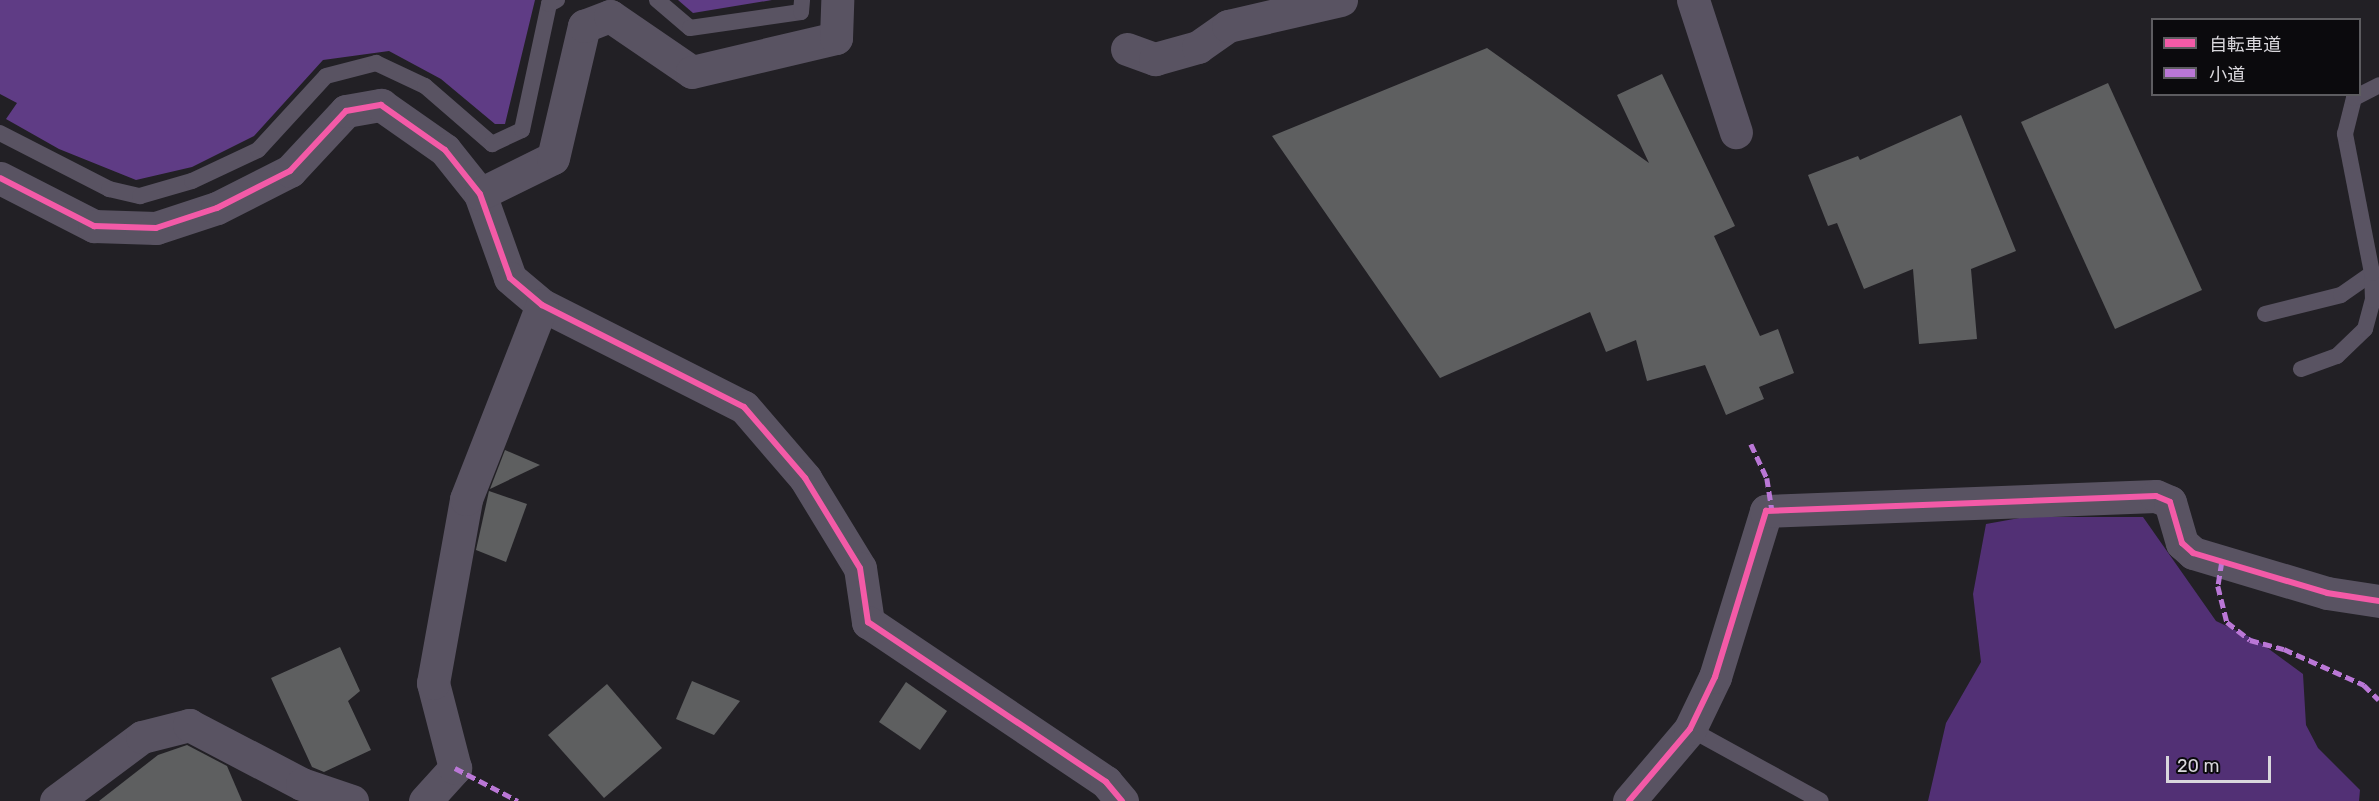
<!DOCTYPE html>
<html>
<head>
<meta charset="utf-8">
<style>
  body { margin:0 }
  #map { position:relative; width:2379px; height:801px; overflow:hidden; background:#222025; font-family:Rubik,"Noto Sans JP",sans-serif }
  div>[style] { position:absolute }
  .forest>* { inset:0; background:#523075 }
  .water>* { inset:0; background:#5f3c85 }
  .building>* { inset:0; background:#5e5f60 }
  .lane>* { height:16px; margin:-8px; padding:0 8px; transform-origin:8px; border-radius:8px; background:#595362 }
  .street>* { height:33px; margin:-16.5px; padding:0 16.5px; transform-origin:16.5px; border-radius:16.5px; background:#595362 }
  .quiet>* { height:4.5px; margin-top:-2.25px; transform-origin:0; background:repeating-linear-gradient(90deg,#ba77d6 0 9px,transparent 0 13.5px) }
  .cycleway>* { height:6px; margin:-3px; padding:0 3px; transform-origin:3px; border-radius:3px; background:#f35aa7 }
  span { translate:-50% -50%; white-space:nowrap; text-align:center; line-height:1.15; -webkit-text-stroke:6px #0b0a0d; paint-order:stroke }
  .legend { position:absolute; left:2151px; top:18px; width:210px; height:78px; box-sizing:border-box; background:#0b0a0d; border:2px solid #5d5c60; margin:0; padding:8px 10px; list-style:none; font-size:18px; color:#d9d7dc }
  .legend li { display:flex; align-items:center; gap:12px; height:30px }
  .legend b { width:30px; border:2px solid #5d5c60 }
  .scale { position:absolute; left:2166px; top:756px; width:105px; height:27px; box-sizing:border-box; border:3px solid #d9d7dc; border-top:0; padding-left:8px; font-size:18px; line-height:21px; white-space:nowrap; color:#d9d7dc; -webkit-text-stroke:4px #0b0a0d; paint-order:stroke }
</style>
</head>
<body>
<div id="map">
  <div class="forest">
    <i style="clip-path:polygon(2025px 517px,2143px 517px,2216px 621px,2258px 641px,2303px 674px,2306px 725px,2318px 748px,2360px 790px,2359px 801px,1928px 801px,1946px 723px,1981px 662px,1973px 594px,1986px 524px)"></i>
  </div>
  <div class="water">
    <i style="clip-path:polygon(0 0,535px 0,505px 124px,495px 124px,441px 79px,389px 51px,323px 60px,254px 136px,192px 167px,136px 180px,59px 149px,6px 119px,17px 103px,0 94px)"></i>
    <i style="clip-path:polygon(678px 0,772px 0,693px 13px)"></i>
  </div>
  <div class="building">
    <i style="clip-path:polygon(1487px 48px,1649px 163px,1617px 95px,1662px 74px,1735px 226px,1714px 236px,1760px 336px,1778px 329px,1794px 373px,1759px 387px,1764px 399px,1726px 415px,1705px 365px,1647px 381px,1636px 340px,1606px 352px,1590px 312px,1440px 378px,1272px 136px)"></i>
    <i style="clip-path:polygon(2108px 83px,2202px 290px,2115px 329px,2021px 122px)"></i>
    <i style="clip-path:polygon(1961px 115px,2016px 251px,1971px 269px,1977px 339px,1919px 344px,1913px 269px,1864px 289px,1837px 223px,1828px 226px,1808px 175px,1858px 156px,1860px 160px)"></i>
    <i style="clip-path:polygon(505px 450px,540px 465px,490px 489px)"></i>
    <i style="clip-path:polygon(489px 491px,527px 504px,506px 562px,476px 550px)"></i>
    <i style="clip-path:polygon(340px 647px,360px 691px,348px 701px,371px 750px,324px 772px,312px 767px,271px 678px)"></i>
    <i style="clip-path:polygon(692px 681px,740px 701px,714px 735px,676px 719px)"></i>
    <i style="clip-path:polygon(906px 682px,947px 711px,920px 750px,879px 722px)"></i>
    <i style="clip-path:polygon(607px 684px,662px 748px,604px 798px,548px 735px)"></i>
    <i style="clip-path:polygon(187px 745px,227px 766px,242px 801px,99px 801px,158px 755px)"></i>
  </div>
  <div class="lane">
    <i style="left:657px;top:0;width:43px;rotate:40.3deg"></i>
    <i style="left:690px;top:28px;width:112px;rotate:-8.2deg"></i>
    <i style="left:801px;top:12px;width:12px;rotate:-85deg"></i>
    <i style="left:0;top:133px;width:123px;rotate:27.2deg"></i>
    <i style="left:109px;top:189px;width:32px;rotate:13deg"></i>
    <i style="left:140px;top:196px;width:54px;rotate:-16.1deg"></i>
    <i style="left:192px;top:181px;width:73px;rotate:-25.2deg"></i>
    <i style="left:258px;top:150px;width:100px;rotate:-47.4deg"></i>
    <i style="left:326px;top:76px;width:52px;rotate:-14.6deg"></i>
    <i style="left:376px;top:63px;width:54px;rotate:25.1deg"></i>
    <i style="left:425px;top:86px;width:89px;rotate:40.9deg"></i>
    <i style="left:492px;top:144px;width:33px;rotate:-25deg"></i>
    <i style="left:522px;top:130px;width:129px;rotate:-77.9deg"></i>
    <i style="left:549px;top:4px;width:9px;rotate:-27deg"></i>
    <i style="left:2265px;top:314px;width:78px;rotate:-14deg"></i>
    <i style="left:2341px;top:295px;width:38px;rotate:-35deg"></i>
    <i style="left:2301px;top:369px;width:38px;rotate:-20deg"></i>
    <i style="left:2337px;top:356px;width:39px;rotate:-44deg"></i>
    <i style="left:2365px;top:329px;width:30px;rotate:-75deg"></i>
    <i style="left:2373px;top:300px;width:27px;rotate:-92deg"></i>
    <i style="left:2372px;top:273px;width:142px;rotate:-101deg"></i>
    <i style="left:2345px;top:134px;width:37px;rotate:-76deg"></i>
    <i style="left:2354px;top:98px;width:28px;rotate:-27deg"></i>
    <i style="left:1690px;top:729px;width:149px;rotate:28.8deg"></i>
  </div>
  <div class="street">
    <i style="left:1693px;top:0;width:139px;rotate:72deg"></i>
    <i style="left:1127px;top:49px;width:30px;rotate:20deg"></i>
    <i style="left:1155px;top:59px;width:45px;rotate:-15.6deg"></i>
    <i style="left:1198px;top:47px;width:37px;rotate:-35deg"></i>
    <i style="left:1228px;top:26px;width:116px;rotate:-13deg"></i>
    <i style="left:0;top:178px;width:106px;rotate:27.1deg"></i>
    <i style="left:94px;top:226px;width:62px;rotate:1.8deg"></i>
    <i style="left:156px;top:228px;width:64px;rotate:-18.2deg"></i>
    <i style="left:217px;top:208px;width:82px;rotate:-26.9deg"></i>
    <i style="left:290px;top:171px;width:82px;rotate:-47deg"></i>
    <i style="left:346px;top:111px;width:36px;rotate:-10deg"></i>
    <i style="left:381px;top:105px;width:78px;rotate:35.1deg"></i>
    <i style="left:445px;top:150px;width:56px;rotate:51.5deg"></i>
    <i style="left:480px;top:194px;width:89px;rotate:70.3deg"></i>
    <i style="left:510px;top:278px;width:42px;rotate:40.2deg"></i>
    <i style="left:542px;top:305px;width:226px;rotate:26.8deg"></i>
    <i style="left:744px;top:407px;width:94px;rotate:49.3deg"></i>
    <i style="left:805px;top:478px;width:105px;rotate:58.6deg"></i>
    <i style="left:860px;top:568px;width:55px;rotate:81.6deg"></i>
    <i style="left:868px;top:622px;width:287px;rotate:33.9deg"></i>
    <i style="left:1106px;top:782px;width:25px;rotate:50deg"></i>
    <i style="left:480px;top:194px;width:81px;rotate:-26.3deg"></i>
    <i style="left:553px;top:158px;width:136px;rotate:-76.8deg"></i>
    <i style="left:584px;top:26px;width:28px;rotate:-21deg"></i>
    <i style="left:610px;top:16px;width:99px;rotate:34.3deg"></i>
    <i style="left:692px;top:72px;width:148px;rotate:-13.3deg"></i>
    <i style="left:836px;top:38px;width:38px;rotate:-88deg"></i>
    <i style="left:56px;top:801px;width:107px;rotate:-36.7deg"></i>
    <i style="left:142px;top:737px;width:49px;rotate:-14.3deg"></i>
    <i style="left:189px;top:725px;width:127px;rotate:27.6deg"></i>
    <i style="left:302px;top:784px;width:53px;rotate:18.8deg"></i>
    <i style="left:425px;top:801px;width:45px;rotate:-47.7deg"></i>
    <i style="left:455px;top:768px;width:88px;rotate:-104.5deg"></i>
    <i style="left:433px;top:683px;width:187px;rotate:-79.8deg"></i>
    <i style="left:466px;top:499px;width:208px;rotate:-68.6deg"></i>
    <i style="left:1629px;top:801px;width:94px;rotate:-49.7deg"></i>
    <i style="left:1690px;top:729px;width:58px;rotate:-64.3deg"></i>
    <i style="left:1715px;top:677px;width:174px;rotate:-72.9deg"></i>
    <i style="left:1766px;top:511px;width:390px;rotate:-2.2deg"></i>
    <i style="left:2156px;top:496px;width:15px;rotate:23deg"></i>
    <i style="left:2170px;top:502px;width:43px;rotate:73.7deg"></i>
    <i style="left:2182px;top:543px;width:15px;rotate:42deg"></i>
    <i style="left:2193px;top:553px;width:140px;rotate:16.6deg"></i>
    <i style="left:2327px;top:593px;width:53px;rotate:8.7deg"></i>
  </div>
  <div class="quiet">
    <i style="left:1751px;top:444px;width:38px;rotate:65deg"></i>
    <i style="left:1767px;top:478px;width:33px;rotate:81deg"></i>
    <i style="left:2222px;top:562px;width:24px;rotate:99deg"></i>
    <i style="left:2218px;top:586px;width:37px;rotate:76deg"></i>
    <i style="left:2227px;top:622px;width:29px;rotate:38deg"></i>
    <i style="left:2250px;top:640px;width:35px;rotate:15deg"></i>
    <i style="left:2284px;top:649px;width:88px;rotate:24.2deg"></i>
    <i style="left:2364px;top:685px;width:21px;rotate:45deg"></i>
    <i style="left:455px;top:768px;width:71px;rotate:27.6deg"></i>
  </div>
  <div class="cycleway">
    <i style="left:0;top:178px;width:106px;rotate:27.1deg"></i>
    <i style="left:94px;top:226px;width:62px;rotate:1.8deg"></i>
    <i style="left:156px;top:228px;width:64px;rotate:-18.2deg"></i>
    <i style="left:217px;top:208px;width:82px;rotate:-26.9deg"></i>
    <i style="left:290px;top:171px;width:82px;rotate:-47deg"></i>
    <i style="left:346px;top:111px;width:36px;rotate:-10deg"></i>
    <i style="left:381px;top:105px;width:78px;rotate:35.1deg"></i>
    <i style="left:445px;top:150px;width:56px;rotate:51.5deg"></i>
    <i style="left:480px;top:194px;width:89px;rotate:70.3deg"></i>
    <i style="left:510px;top:278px;width:42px;rotate:40.2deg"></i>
    <i style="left:542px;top:305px;width:226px;rotate:26.8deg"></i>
    <i style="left:744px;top:407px;width:94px;rotate:49.3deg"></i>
    <i style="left:805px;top:478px;width:105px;rotate:58.6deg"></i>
    <i style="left:860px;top:568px;width:55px;rotate:81.6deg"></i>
    <i style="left:868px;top:622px;width:287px;rotate:33.9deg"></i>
    <i style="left:1106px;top:782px;width:25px;rotate:50deg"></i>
    <i style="left:1629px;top:801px;width:94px;rotate:-49.7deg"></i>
    <i style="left:1690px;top:729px;width:58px;rotate:-64.3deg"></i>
    <i style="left:1715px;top:677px;width:174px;rotate:-72.9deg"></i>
    <i style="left:1766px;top:511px;width:390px;rotate:-2.2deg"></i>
    <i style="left:2156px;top:496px;width:15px;rotate:23deg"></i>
    <i style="left:2170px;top:502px;width:43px;rotate:73.7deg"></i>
    <i style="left:2182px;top:543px;width:15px;rotate:42deg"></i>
    <i style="left:2193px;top:553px;width:140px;rotate:16.6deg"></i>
    <i style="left:2327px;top:593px;width:53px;rotate:8.7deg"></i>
  </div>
  <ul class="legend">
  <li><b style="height:8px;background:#f35aa7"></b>自転車道</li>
  <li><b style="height:8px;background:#ba77d6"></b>小道</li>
  </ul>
  <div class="scale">20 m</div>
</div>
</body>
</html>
